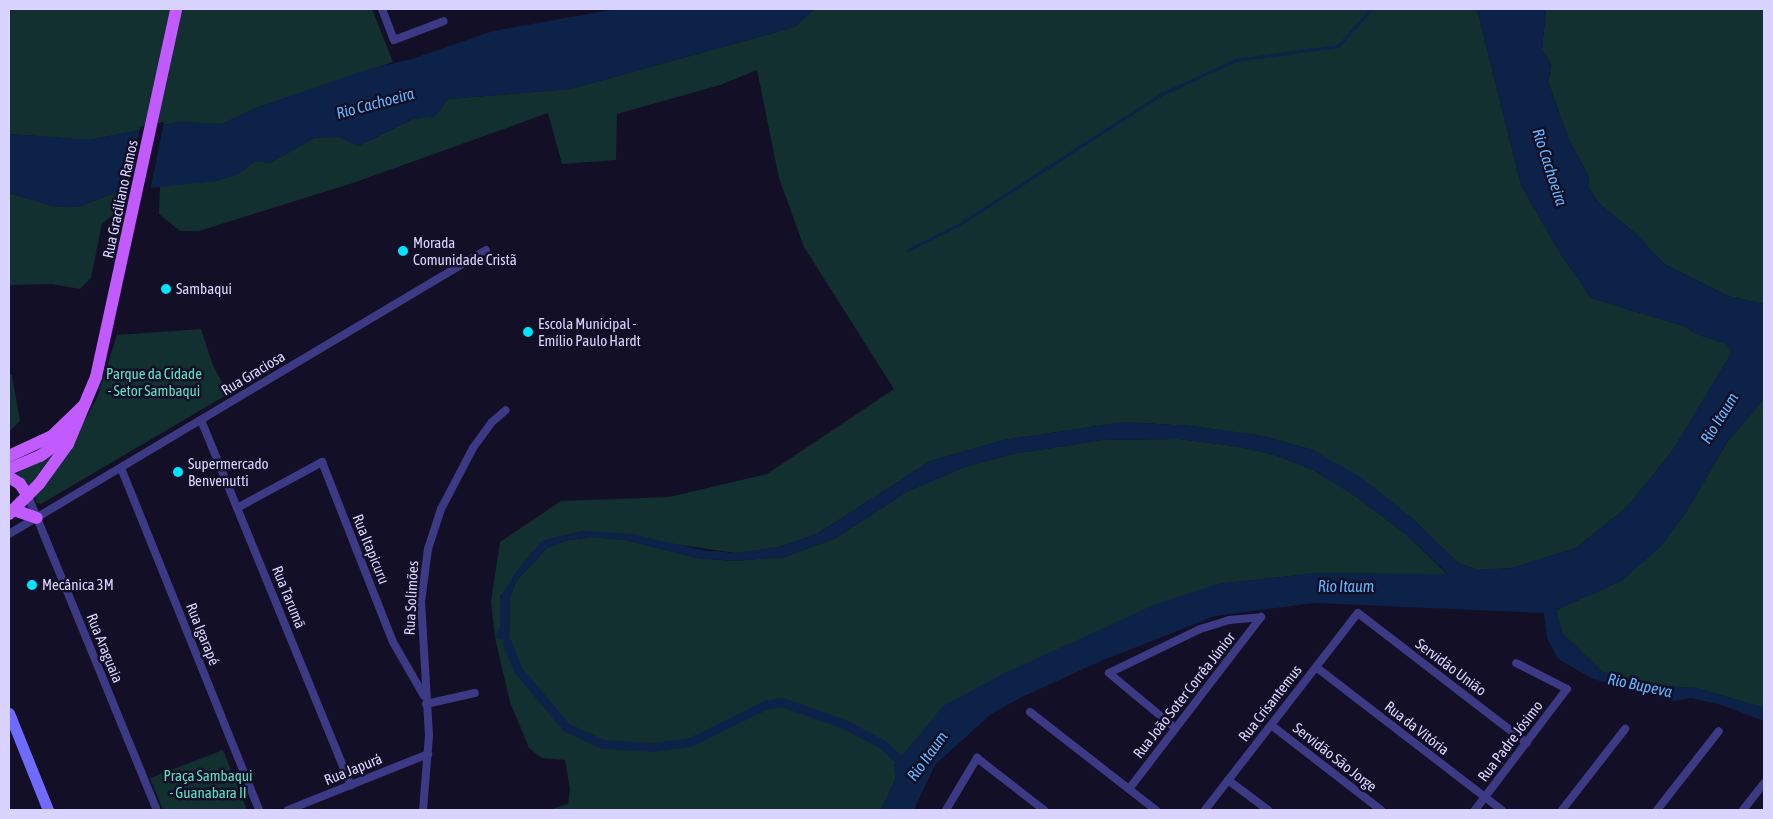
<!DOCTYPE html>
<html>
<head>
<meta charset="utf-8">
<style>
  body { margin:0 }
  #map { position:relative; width:1773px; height:819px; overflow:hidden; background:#130f26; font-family:"Asap Condensed",sans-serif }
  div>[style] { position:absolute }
  .green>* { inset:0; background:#12302f }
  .water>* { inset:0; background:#0c2248 }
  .pier>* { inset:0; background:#130f26 }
  .stream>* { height:2.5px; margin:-1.25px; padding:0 1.25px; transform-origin:1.25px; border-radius:1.25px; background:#0c2248 }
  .canal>* { height:9px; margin:-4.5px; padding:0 4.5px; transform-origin:4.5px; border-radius:4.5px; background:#0c2248 }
  .minor>* { height:8px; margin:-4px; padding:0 4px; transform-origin:4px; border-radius:4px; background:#3d3a85 }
  .secondary>* { height:11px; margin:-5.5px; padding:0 5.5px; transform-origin:5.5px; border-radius:5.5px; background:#6f6bff }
  .primary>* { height:12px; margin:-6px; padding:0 6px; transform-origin:6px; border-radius:6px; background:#c25bff }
  .dots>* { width:14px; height:14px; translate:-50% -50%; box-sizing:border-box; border:2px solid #130f26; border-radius:50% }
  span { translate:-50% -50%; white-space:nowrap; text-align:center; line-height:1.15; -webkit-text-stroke:5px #130f26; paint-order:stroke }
  .street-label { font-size:15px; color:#d9d4ff }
  .poi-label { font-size:15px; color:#d9d4ff }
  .left { translate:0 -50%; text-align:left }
  .park-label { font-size:15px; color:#5fe0c0 }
  .water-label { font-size:16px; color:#62b6ff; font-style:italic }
  .frame { position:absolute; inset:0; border:10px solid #d9d4ff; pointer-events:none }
</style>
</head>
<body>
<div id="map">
  <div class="green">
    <i style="clip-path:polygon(9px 9px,372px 9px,393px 62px,256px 108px,222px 124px,179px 122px,90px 140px,9px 134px)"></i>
    <i style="clip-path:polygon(814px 9px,1477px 9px,1521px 185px,1558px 250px,1591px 298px,1687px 327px,1693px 333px,1727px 344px,1732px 352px,1673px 450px,1627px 507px,1576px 548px,1512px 568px,1478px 570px,1458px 563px,1411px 517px,1313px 450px,1263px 436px,1191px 426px,1124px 422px,1004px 440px,930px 461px,817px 534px,780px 547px,736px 553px,583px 531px,542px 541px,500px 597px,500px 628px,496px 638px,509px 639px,510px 597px,517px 580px,547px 548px,564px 541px,590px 537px,626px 540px,697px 558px,733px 561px,785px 557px,836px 538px,908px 491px,965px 467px,1012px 454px,1102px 440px,1179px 439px,1235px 446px,1275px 455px,1313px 470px,1354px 495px,1407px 535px,1448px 575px,1318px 573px,1218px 584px,917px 739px,894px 765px,896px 778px,881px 810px,548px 810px,568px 804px,570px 789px,565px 760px,542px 758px,529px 748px,510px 702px,495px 638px,491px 601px,500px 542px,561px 501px,669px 497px,767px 474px,894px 389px,804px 247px,779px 178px,757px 70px,720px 85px,617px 114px,616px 160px,562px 164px,548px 113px,353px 183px,199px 231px,180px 231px,159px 214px,160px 186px,216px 181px,238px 174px,255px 161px,270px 163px,314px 138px,340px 137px,358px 146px,413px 119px,435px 116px,448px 99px,570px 89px,795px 27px)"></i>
    <i style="clip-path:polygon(1546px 9px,1764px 9px,1764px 304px,1728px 296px,1664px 264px,1636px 234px,1601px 205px,1588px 187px,1589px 177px,1569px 140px,1548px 82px,1551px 65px,1542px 49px)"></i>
    <i style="clip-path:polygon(120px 191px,115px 213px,102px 224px,91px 278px,80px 289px,52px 284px,9px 285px,9px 193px,53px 206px,77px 207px)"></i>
    <i style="clip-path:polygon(201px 329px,212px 363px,228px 394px,41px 504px,36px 502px,35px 495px,64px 458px,97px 398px,117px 335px)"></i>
    <i style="clip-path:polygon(9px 375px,12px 375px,20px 421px,9px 432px)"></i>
    <i style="clip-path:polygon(1764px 399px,1764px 708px,1697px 688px,1662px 686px,1602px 672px,1562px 633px,1556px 610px,1621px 581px,1662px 545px,1690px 506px,1727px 442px)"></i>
    <i style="clip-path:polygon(54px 452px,28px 489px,13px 475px,40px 461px)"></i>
    <i style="clip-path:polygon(223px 750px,247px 810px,163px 810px,150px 778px)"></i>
  </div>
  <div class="water">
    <i style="clip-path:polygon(616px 9px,814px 9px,795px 27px,570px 89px,448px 99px,435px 116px,413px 119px,358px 146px,340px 137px,314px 138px,270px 163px,255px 161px,238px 174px,216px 181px,120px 191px,77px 207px,53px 206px,9px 193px,9px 134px,90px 140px,179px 122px,222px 124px,256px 108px,372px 68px,412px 59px,493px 31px)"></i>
    <i style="clip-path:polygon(1477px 9px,1546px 9px,1542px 49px,1551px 65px,1548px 82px,1569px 140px,1589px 177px,1588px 187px,1601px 205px,1636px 234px,1664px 264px,1728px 296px,1764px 304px,1764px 399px,1727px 442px,1690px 506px,1662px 545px,1621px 581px,1556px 610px,1562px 633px,1602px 672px,1662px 686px,1697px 688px,1764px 708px,1764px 721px,1719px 704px,1691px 698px,1674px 701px,1593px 679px,1558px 659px,1547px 638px,1544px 613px,1315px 603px,1215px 616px,1101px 661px,1022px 697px,991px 714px,935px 765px,914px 810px,881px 810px,896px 778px,894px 766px,943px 706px,1005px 673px,1154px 605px,1218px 584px,1318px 573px,1448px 574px,1407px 535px,1354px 495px,1313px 470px,1275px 455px,1235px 446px,1179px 439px,1102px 440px,1012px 454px,965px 467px,908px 491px,836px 538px,785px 557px,733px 561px,697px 558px,626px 540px,590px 537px,564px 541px,547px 548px,517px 580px,510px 597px,509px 640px,495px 638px,500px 628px,500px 598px,518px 569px,542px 541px,583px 531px,632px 534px,701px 550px,736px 553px,780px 547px,817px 534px,930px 461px,1004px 440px,1124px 422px,1191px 426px,1263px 436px,1313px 450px,1362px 478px,1411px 517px,1458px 563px,1478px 570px,1512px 568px,1576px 548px,1627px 507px,1673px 450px,1732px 352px,1727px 344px,1693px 333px,1687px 327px,1591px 298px,1558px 250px,1521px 185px)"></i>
  </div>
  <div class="pier">
    <i style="clip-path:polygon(164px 122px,150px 191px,126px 193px,140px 127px)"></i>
  </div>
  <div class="stream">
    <i style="left:908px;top:250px;width:58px;rotate:-26.6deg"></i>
    <i style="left:960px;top:224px;width:238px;rotate:-32.8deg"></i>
    <i style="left:1160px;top:95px;width:84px;rotate:-24.7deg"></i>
    <i style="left:1236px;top:60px;width:103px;rotate:-7.8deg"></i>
    <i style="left:1338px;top:46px;width:50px;rotate:-48.3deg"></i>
  </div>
  <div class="canal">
    <i style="left:507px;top:643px;width:29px;rotate:68deg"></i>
    <i style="left:518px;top:670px;width:75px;rotate:49.9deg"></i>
    <i style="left:566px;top:727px;width:41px;rotate:24.7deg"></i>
    <i style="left:603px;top:744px;width:50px;rotate:3.4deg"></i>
    <i style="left:653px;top:747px;width:37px;rotate:-8deg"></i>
    <i style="left:690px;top:742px;width:84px;rotate:-26.3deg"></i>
    <i style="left:765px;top:705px;width:17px;rotate:-10deg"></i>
    <i style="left:782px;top:702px;width:66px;rotate:19.5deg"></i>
    <i style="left:844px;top:724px;width:43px;rotate:27.8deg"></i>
    <i style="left:882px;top:744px;width:23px;rotate:43deg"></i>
  </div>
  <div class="minor">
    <i style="left:382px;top:9px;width:33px;rotate:69deg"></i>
    <i style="left:394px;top:40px;width:53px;rotate:-20.8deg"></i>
    <i style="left:201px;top:420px;width:395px;rotate:67.7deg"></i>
    <i style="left:121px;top:468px;width:369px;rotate:68deg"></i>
    <i style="left:28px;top:496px;width:339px;rotate:67.7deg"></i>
    <i style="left:237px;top:508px;width:97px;rotate:-28.4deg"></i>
    <i style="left:322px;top:462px;width:193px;rotate:68.5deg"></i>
    <i style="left:393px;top:642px;width:62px;rotate:60.1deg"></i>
    <i style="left:9px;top:534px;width:555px;rotate:-30.77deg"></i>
    <i style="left:1316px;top:667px;width:235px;rotate:37.6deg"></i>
    <i style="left:426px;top:704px;width:50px;rotate:-12.7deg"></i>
    <i style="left:1030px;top:712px;width:160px;rotate:37.9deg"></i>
    <i style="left:1271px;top:725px;width:139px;rotate:37.7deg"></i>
    <i style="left:1175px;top:728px;width:86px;rotate:-140.2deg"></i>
    <i style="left:1109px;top:673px;width:101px;rotate:-25.8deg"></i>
    <i style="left:1200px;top:629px;width:30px;rotate:-17deg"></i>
    <i style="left:1229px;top:620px;width:32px;rotate:-5deg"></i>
    <i style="left:1228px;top:780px;width:50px;rotate:36.9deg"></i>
    <i style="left:1129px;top:789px;width:217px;rotate:-52.5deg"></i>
    <i style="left:288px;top:810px;width:151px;rotate:-21.8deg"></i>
    <i style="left:423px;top:810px;width:75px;rotate:-85.4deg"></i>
    <i style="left:429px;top:735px;width:133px;rotate:-93.4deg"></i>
    <i style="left:421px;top:602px;width:53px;rotate:-82.5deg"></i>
    <i style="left:428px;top:549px;width:42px;rotate:-72deg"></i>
    <i style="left:441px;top:509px;width:69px;rotate:-62.3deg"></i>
    <i style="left:473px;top:448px;width:32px;rotate:-54deg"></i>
    <i style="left:492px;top:422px;width:18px;rotate:-41deg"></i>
    <i style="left:946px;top:810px;width:61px;rotate:-59.2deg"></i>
    <i style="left:977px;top:758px;width:85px;rotate:37.8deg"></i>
    <i style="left:1205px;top:810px;width:249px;rotate:-52.2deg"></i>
    <i style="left:1358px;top:613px;width:213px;rotate:37.6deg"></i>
    <i style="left:1475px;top:810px;width:152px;rotate:-52.8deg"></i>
    <i style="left:1567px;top:689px;width:57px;rotate:-153deg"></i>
    <i style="left:1562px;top:810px;width:103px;rotate:-52.1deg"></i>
    <i style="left:1657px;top:810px;width:100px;rotate:-51.9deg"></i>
    <i style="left:1743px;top:810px;width:34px;rotate:-52deg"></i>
  </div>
  <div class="secondary">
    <i style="left:9px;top:713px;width:105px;rotate:68.1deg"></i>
  </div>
  <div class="primary">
    <i style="left:9px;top:456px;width:47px;rotate:-24.9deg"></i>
    <i style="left:52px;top:436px;width:42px;rotate:-44deg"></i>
    <i style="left:9px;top:469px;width:34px;rotate:-23deg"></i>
    <i style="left:40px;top:456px;width:16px;rotate:-35deg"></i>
    <i style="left:53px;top:447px;width:25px;rotate:-48deg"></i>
    <i style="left:9px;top:477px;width:13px;rotate:32deg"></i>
    <i style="left:20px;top:484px;width:14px;rotate:56deg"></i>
    <i style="left:14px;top:510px;width:24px;rotate:19deg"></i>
    <i style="left:9px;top:514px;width:42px;rotate:-45deg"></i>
    <i style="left:39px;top:484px;width:49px;rotate:-54.1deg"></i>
    <i style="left:68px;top:444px;width:73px;rotate:-67.3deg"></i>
    <i style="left:96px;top:377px;width:377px;rotate:-77.7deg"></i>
  </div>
  <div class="dots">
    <i style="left:403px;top:251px;background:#00e5ff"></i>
    <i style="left:166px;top:289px;background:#00e5ff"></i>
    <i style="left:528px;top:332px;background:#00e5ff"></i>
    <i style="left:178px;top:472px;background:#00e5ff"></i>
    <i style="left:32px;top:585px;background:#00e5ff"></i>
  </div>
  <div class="street-label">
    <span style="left:120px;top:199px;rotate:-78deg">Rua Graciliano Ramos</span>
    <span style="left:253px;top:373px;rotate:-31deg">Rua Graciosa</span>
    <span style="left:371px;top:549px;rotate:68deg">Rua Itapicuru</span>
    <span style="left:289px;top:597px;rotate:68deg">Rua Tarumã</span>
    <span style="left:411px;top:598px;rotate:-87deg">Rua Solimões</span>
    <span style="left:203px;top:634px;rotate:68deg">Rua Igarapé</span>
    <span style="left:105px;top:648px;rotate:68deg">Rua Araguaia</span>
    <span style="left:1451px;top:667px;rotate:37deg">Servidão União</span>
    <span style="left:1184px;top:695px;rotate:-52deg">Rua João Soter Corrêa Júnior</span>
    <span style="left:1270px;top:703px;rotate:-52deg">Rua Crisantemus</span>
    <span style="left:1417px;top:728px;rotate:38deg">Rua da Vitória</span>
    <span style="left:1510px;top:741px;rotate:-53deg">Rua Padre Jósimo</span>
    <span style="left:1335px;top:757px;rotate:38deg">Servidão São Jorge</span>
    <span style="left:353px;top:769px;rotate:-22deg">Rua Japurá</span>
  </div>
  <div class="poi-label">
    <span class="left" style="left:413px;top:251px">Morada<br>Comunidade Cristã</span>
    <span class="left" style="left:176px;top:289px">Sambaqui</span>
    <span class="left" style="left:538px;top:332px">Escola Municipal -<br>Emílio Paulo Hardt</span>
    <span class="left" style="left:188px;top:472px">Supermercado<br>Benvenutti</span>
    <span class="left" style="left:42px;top:585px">Mecânica 3M</span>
  </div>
  <div class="park-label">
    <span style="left:154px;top:382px">Parque da Cidade<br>- Setor Sambaqui</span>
    <span style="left:208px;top:784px">Praça Sambaqui<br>- Guanabara II</span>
  </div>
  <div class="water-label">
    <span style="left:375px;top:103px;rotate:-15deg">Rio Cachoeira</span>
    <span style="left:1550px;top:167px;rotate:72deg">Rio Cachoeira</span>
    <span style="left:1719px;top:418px;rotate:-58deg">Rio Itaum</span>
    <span style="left:1346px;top:586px">Rio Itaum</span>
    <span style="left:1640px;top:685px;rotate:12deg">Rio Bupeva</span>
    <span style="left:927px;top:756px;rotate:-54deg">Rio Itaum</span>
  </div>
  <div class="frame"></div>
</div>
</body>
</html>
